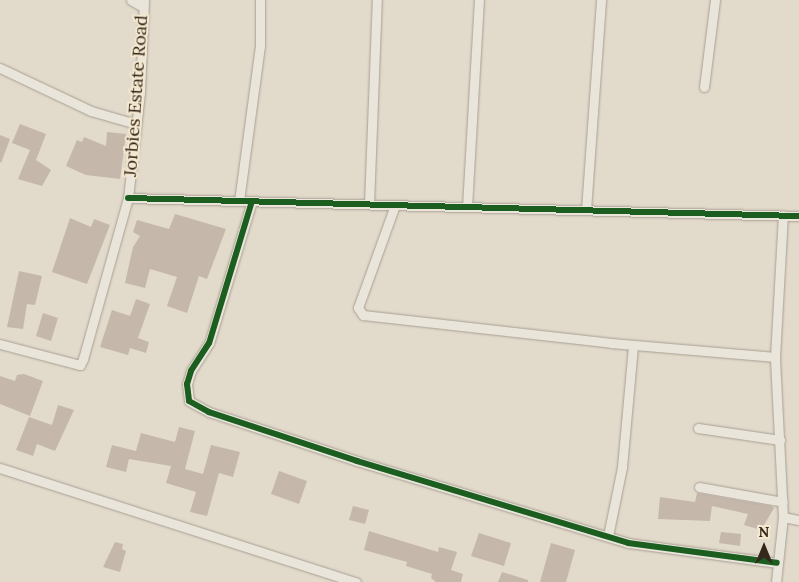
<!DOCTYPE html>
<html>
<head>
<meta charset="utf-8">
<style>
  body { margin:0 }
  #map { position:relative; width:799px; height:582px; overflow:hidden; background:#e2daca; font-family:Lora,serif }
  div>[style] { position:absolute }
  .building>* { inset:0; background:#c5b8ab }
  .roads { filter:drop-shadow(0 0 1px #a79f93) drop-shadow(0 0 1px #a79f93) }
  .minor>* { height:9px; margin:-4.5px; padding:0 4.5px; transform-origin:4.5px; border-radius:4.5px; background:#eae5db }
  .cycleway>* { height:6px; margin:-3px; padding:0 3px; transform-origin:3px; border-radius:3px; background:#1b5e20 }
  span { translate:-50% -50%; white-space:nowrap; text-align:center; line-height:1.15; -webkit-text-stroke:4px #f4e8cf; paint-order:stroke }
  .street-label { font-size:18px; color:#34271c }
  .north { position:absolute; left:739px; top:522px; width:50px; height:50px; -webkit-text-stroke:4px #f4e8cf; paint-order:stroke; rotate:0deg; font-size:14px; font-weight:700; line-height:20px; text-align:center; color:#34271c }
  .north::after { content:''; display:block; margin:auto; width:18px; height:22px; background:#34271c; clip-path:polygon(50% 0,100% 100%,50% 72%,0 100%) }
</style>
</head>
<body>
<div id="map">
  <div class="building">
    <i style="clip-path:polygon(20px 124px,46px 134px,36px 160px,51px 170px,42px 186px,18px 179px,30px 150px,12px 143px)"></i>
    <i style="clip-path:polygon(107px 132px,126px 134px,120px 179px,86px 175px,66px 166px,77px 140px,82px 142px,84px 137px,106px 146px)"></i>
    <i style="clip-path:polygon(0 135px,10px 139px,1px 163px,0 162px)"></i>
    <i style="clip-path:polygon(175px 214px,226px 229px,207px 279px,199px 276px,187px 313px,167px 306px,177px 277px,150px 269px,145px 288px,125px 283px,133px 247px,140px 236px,133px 232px,137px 220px,169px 229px)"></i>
    <i style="clip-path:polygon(70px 218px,91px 227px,94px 219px,110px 225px,87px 284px,52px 272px)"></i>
    <i style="clip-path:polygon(19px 271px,42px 276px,35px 305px,27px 304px,23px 329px,7px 327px)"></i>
    <i style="clip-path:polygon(136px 299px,150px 304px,138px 338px,149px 342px,146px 353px,130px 348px,128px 355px,100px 347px,112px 310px,130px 316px)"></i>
    <i style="clip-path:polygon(43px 313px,58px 318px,51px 341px,36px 336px)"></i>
    <i style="clip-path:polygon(24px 374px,43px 381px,30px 416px,0 404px,0 376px,15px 381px,17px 375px)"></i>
    <i style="clip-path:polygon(58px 405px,74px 410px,55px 451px,37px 444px,33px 456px,16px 450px,29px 417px,52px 425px)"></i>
    <i style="clip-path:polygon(179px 427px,195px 431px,185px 469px,203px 474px,211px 445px,240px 452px,233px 477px,219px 473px,207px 516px,190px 512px,196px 492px,166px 483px,171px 466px,129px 459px,126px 472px,106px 467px,112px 445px,136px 451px,141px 433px,175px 442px)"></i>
    <i style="clip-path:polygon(279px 471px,307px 481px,299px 504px,271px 494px)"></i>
    <i style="clip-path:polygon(697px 493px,771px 506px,774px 508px,761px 530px,744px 525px,748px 514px,712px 506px,710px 521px,658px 519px,660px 497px,695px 502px)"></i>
    <i style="clip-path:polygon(353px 506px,369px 510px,365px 524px,349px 520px)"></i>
    <i style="clip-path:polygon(369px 531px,438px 552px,439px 547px,457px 552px,451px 570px,463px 574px,461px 582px,436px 582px,431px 578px,432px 574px,406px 566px,407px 562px,364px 550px)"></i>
    <i style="clip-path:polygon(721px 532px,741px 534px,740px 546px,719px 543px)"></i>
    <i style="clip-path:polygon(479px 533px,511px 543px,504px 566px,471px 556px)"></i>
    <i style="clip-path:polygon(115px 542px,123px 544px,122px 549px,126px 551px,120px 572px,103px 567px)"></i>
    <i style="clip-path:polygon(551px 543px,575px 550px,566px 582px,540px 582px)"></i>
    <i style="clip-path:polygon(502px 572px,528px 580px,528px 582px,498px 582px)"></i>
  </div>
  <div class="roads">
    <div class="minor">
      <i style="left:131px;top:0;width:14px;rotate:30deg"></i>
      <i style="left:0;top:68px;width:101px;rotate:25.3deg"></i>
      <i style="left:91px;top:111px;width:47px;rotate:16.1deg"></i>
      <i style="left:704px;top:87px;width:88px;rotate:-82.8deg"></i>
      <i style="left:128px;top:198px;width:671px;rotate:1.54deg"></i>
      <i style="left:239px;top:201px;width:156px;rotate:-82.3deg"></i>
      <i style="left:260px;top:46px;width:46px;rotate:-90deg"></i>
      <i style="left:252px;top:201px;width:148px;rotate:106.8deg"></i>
      <i style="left:209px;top:343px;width:33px;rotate:123deg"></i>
      <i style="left:191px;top:371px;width:14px;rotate:107deg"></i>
      <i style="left:187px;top:384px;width:17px;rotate:83deg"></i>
      <i style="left:189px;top:401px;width:23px;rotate:29deg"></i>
      <i style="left:209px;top:412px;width:156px;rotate:18.3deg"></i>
      <i style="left:357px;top:461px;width:283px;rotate:16.8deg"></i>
      <i style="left:628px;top:543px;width:150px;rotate:7.6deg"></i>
      <i style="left:369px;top:204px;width:204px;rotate:-87.8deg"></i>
      <i style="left:395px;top:205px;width:109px;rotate:109.8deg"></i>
      <i style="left:358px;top:308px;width:9px;rotate:54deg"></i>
      <i style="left:363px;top:315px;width:250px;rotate:6.4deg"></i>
      <i style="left:611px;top:343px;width:165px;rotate:4.9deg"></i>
      <i style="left:467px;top:207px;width:207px;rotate:-86.7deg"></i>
      <i style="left:586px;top:210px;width:211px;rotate:-85.9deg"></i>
      <i style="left:0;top:344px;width:83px;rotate:14.7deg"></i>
      <i style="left:80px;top:365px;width:7px;rotate:-63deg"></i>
      <i style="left:83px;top:359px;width:167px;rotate:-74.4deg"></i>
      <i style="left:128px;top:198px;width:107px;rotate:-83.5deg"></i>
      <i style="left:140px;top:92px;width:92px;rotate:-87.5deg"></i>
      <i style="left:698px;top:428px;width:83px;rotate:8.3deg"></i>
      <i style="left:0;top:468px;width:374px;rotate:17.8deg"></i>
      <i style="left:699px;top:487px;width:85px;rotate:10.1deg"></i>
      <i style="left:783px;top:517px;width:16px;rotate:11deg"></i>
      <i style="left:608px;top:536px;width:70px;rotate:-78.5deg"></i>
      <i style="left:622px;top:467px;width:122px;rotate:-84.8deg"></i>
      <i style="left:776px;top:582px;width:65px;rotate:-83.9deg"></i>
      <i style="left:783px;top:517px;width:160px;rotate:-92.9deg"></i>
      <i style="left:775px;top:357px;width:142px;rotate:-86.8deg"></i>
    </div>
  </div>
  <div class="cycleway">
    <i style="left:128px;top:198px;width:671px;rotate:1.54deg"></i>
    <i style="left:252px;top:201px;width:148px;rotate:106.8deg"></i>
    <i style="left:209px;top:343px;width:33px;rotate:123deg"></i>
    <i style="left:191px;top:371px;width:14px;rotate:107deg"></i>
    <i style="left:187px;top:384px;width:17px;rotate:83deg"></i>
    <i style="left:189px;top:401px;width:23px;rotate:29deg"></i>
    <i style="left:209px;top:412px;width:156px;rotate:18.3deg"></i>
    <i style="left:357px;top:461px;width:283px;rotate:16.8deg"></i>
    <i style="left:628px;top:543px;width:150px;rotate:7.6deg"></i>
  </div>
  <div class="street-label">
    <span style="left:136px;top:96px;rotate:-86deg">Jorbies Estate Road</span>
  </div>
  <div class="north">N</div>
</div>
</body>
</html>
